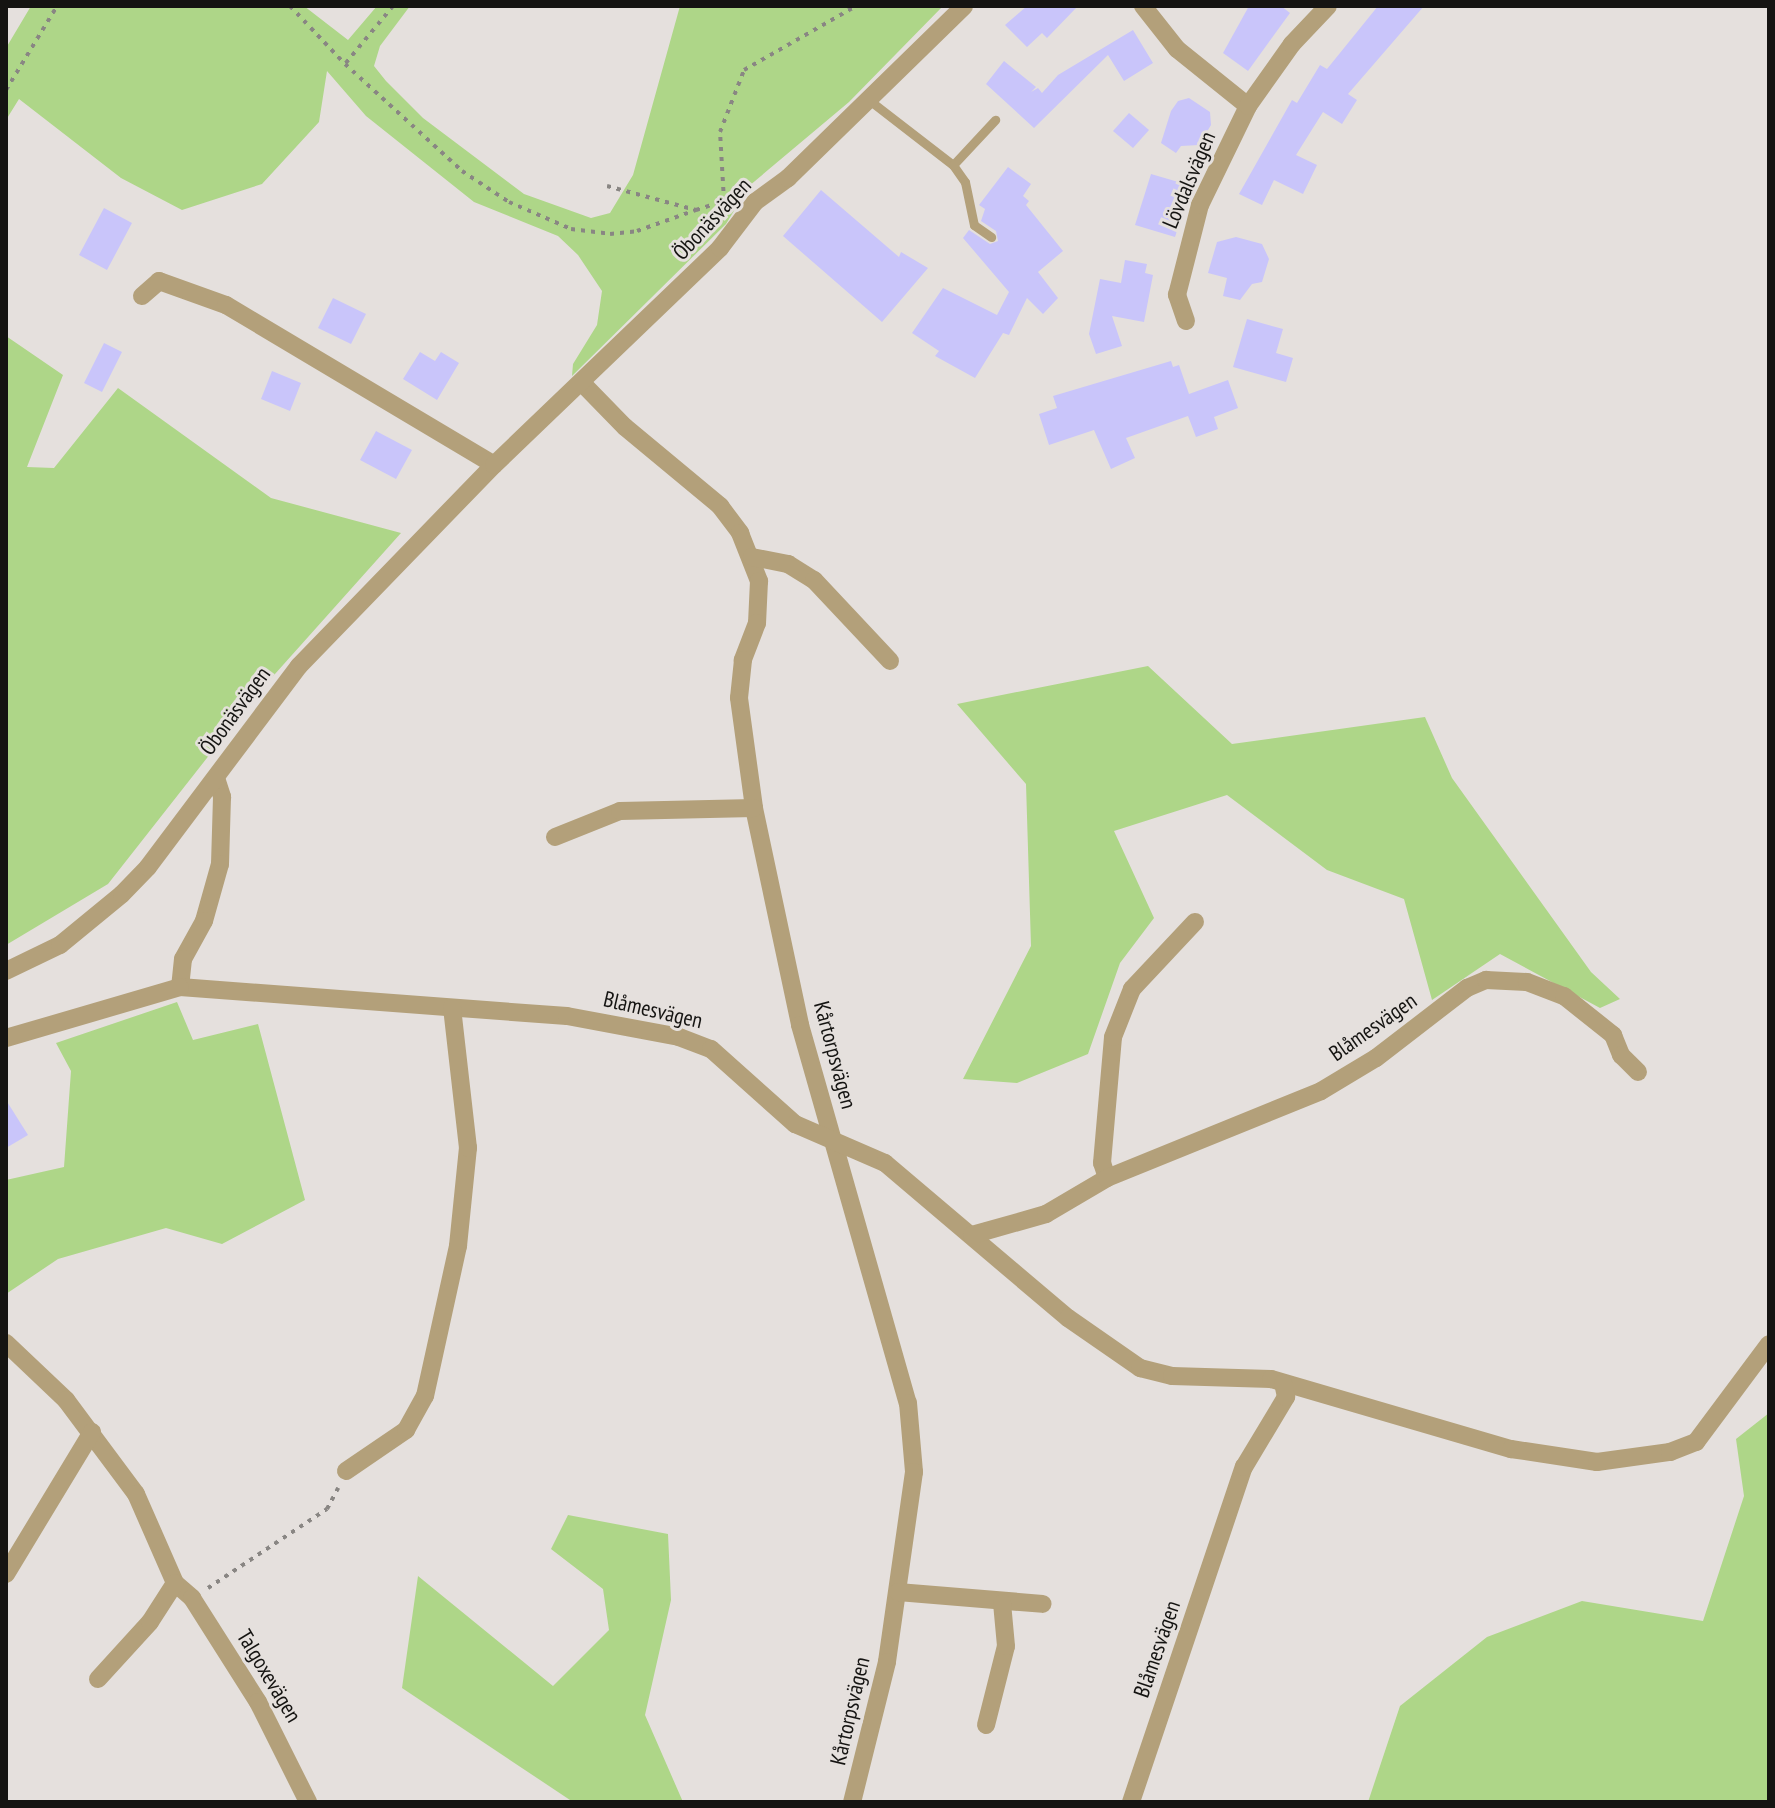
<!DOCTYPE html>
<html>
<head>
<meta charset="utf-8">
<style>
  body { margin:0 }
  #map { position:relative; width:1775px; height:1808px; overflow:hidden; background:#e5e0dd; font-family:"PT Sans Narrow",sans-serif }
  div>[style] { position:absolute }
  .green>* { inset:0; background:#aed688 }
  .building>* { inset:0; background:#c9c5fa }
  .path>* { height:4px; margin-top:-2px; transform-origin:0; background:repeating-linear-gradient(90deg,#898683 0 4px,transparent 0 10px) }
  .service>* { height:9px; margin:-4.5px; padding:0 4.5px; transform-origin:4.5px; border-radius:4.5px; background:#b3a07a }
  .minor>* { height:18px; margin:-9px; padding:0 9px; transform-origin:9px; border-radius:9px; background:#b3a07a }
  span { translate:-50% -50%; white-space:nowrap; text-align:center; line-height:1.15; -webkit-text-stroke:6px #e5e0dd; paint-order:stroke }
  .street-label { font-size:22px; color:#151412 }
  .frame { position:absolute; inset:0; border:8px solid #151412; pointer-events:none }
</style>
</head>
<body>
<div id="map">
  <div class="green">
    <i style="clip-path:polygon(31px 6px,304px 6px,348px 40px,377px 6px,410px 6px,380px 46px,374px 66px,386px 81px,423px 118px,524px 194px,591px 218px,610px 213px,633px 175px,680px 6px,943px 6px,849px 102px,749px 186px,726px 224px,572px 376px,573px 364px,597px 325px,602px 291px,578px 255px,558px 236px,474px 202px,366px 116px,327px 71px,319px 122px,262px 184px,182px 210px,121px 178px,19px 99px,6px 120px,6px 48px)"></i>
    <i style="clip-path:polygon(6px 336px,63px 375px,27px 467px,54px 468px,118px 388px,271px 498px,401px 533px,258px 693px,108px 884px,6px 945px)"></i>
    <i style="clip-path:polygon(1148px 666px,1232px 744px,1425px 717px,1452px 778px,1591px 972px,1620px 999px,1600px 1008px,1500px 954px,1432px 1000px,1404px 899px,1327px 870px,1227px 795px,1114px 831px,1154px 918px,1120px 963px,1088px 1054px,1017px 1083px,963px 1079px,1031px 946px,1026px 784px,957px 704px)"></i>
    <i style="clip-path:polygon(177px 1002px,193px 1040px,258px 1024px,305px 1200px,222px 1244px,166px 1228px,58px 1259px,6px 1294px,6px 1180px,64px 1167px,71px 1071px,56px 1043px)"></i>
    <i style="clip-path:polygon(1769px 1413px,1769px 1802px,1368px 1802px,1400px 1706px,1487px 1637px,1582px 1601px,1703px 1621px,1744px 1496px,1736px 1439px)"></i>
    <i style="clip-path:polygon(568px 1515px,668px 1534px,671px 1600px,645px 1715px,683px 1802px,573px 1802px,402px 1688px,418px 1576px,553px 1686px,609px 1630px,603px 1589px,551px 1549px)"></i>
  </div>
  <div class="building">
    <i style="clip-path:polygon(1027px 6px,1078px 6px,1047px 38px,1042px 33px,1027px 47px,1005px 25px)"></i>
    <i style="clip-path:polygon(1249px 6px,1281px 6px,1290px 13px,1248px 71px,1223px 53px)"></i>
    <i style="clip-path:polygon(1378px 6px,1424px 6px,1348px 94px,1357px 100px,1342px 124px,1323px 112px,1296px 155px,1317px 165px,1303px 194px,1274px 180px,1262px 205px,1239px 194px,1292px 100px,1297px 103px,1320px 65px,1327px 69px)"></i>
    <i style="clip-path:polygon(1133px 30px,1153px 63px,1124px 81px,1108px 55px,1034px 128px,986px 84px,1004px 61px,1036px 87px,1031px 92px,1038px 88px,1042px 93px,1058px 75px)"></i>
    <i style="clip-path:polygon(1189px 98px,1210px 112px,1211px 125px,1199px 145px,1181px 146px,1176px 153px,1161px 143px,1171px 111px,1178px 101px)"></i>
    <i style="clip-path:polygon(1129px 113px,1149px 130px,1133px 148px,1113px 131px)"></i>
    <i style="clip-path:polygon(1008px 167px,1031px 184px,1023px 196px,1029px 201px,1026px 205px,1063px 251px,1038px 272px,1058px 298px,1043px 314px,1027px 298px,1009px 335px,1003px 333px,975px 378px,935px 356px,939px 351px,912px 333px,943px 288px,997px 315px,1009px 292px,963px 238px,969px 230px,990px 244px,998px 241px,996px 231px,981px 221px,985px 209px,979px 205px)"></i>
    <i style="clip-path:polygon(1151px 174px,1192px 186px,1175px 237px,1135px 225px)"></i>
    <i style="clip-path:polygon(821px 190px,899px 257px,901px 252px,928px 268px,882px 322px,783px 236px)"></i>
    <i style="clip-path:polygon(104px 208px,132px 223px,107px 270px,79px 255px)"></i>
    <i style="clip-path:polygon(1236px 237px,1262px 244px,1269px 259px,1262px 282px,1252px 284px,1240px 300px,1223px 296px,1227px 278px,1208px 273px,1217px 242px)"></i>
    <i style="clip-path:polygon(1125px 260px,1147px 264px,1145px 273px,1153px 275px,1144px 322px,1112px 316px,1122px 346px,1096px 354px,1089px 334px,1100px 279px,1121px 283px)"></i>
    <i style="clip-path:polygon(333px 298px,366px 314px,351px 344px,318px 328px)"></i>
    <i style="clip-path:polygon(1247px 319px,1283px 329px,1276px 353px,1293px 358px,1286px 382px,1233px 367px)"></i>
    <i style="clip-path:polygon(104px 343px,122px 352px,102px 392px,84px 383px)"></i>
    <i style="clip-path:polygon(420px 352px,435px 361px,441px 352px,459px 363px,437px 400px,403px 379px)"></i>
    <i style="clip-path:polygon(1171px 361px,1173px 367px,1179px 365px,1189px 394px,1228px 380px,1238px 408px,1214px 417px,1218px 429px,1196px 437px,1188px 416px,1126px 438px,1135px 458px,1111px 469px,1094px 430px,1049px 445px,1039px 414px,1057px 408px,1053px 396px)"></i>
    <i style="clip-path:polygon(272px 371px,301px 383px,290px 411px,261px 399px)"></i>
    <i style="clip-path:polygon(376px 431px,412px 450px,396px 479px,360px 460px)"></i>
    <i style="clip-path:polygon(6px 1100px,28px 1135px,6px 1148px)"></i>
  </div>
  <div class="path">
    <i style="left:290px;top:6px;width:80px;rotate:46.5deg"></i>
    <i style="left:393px;top:6px;width:75px;rotate:129.6deg"></i>
    <i style="left:345px;top:64px;width:159px;rotate:42.4deg"></i>
    <i style="left:462px;top:171px;width:56px;rotate:33.4deg"></i>
    <i style="left:509px;top:202px;width:68px;rotate:23.5deg"></i>
    <i style="left:571px;top:229px;width:39px;rotate:7deg"></i>
    <i style="left:610px;top:234px;width:27px;rotate:-6deg"></i>
    <i style="left:637px;top:231px;width:63px;rotate:-19.6deg"></i>
    <i style="left:6px;top:90px;width:98px;rotate:-58.7deg"></i>
    <i style="left:607px;top:186px;width:92px;rotate:15.1deg"></i>
    <i style="left:696px;top:210px;width:29px;rotate:-18deg"></i>
    <i style="left:724px;top:201px;width:69px;rotate:-93.3deg"></i>
    <i style="left:720px;top:132px;width:66px;rotate:-68.8deg"></i>
    <i style="left:744px;top:70px;width:129px;rotate:-29.7deg"></i>
    <i style="left:208px;top:1588px;width:143px;rotate:-33.6deg"></i>
    <i style="left:327px;top:1509px;width:24px;rotate:-62deg"></i>
  </div>
  <div class="service">
    <i style="left:869px;top:100px;width:106px;rotate:37.7deg"></i>
    <i style="left:953px;top:165px;width:21px;rotate:55deg"></i>
    <i style="left:965px;top:182px;width:44px;rotate:78.2deg"></i>
    <i style="left:974px;top:225px;width:21px;rotate:35deg"></i>
    <i style="left:953px;top:165px;width:62px;rotate:-47deg"></i>
  </div>
  <div class="minor">
    <i style="left:1143px;top:6px;width:55px;rotate:51.7deg"></i>
    <i style="left:1177px;top:49px;width:91px;rotate:38.8deg"></i>
    <i style="left:142px;top:296px;width:23px;rotate:-41deg"></i>
    <i style="left:159px;top:281px;width:71px;rotate:19.7deg"></i>
    <i style="left:226px;top:305px;width:312px;rotate:30.8deg"></i>
    <i style="left:1186px;top:321px;width:28px;rotate:-109deg"></i>
    <i style="left:1177px;top:295px;width:93px;rotate:-75.7deg"></i>
    <i style="left:1200px;top:205px;width:110px;rotate:-64.1deg"></i>
    <i style="left:1248px;top:106px;width:76px;rotate:-54.6deg"></i>
    <i style="left:1292px;top:44px;width:52px;rotate:-46.5deg"></i>
    <i style="left:583px;top:384px;width:60px;rotate:45.7deg"></i>
    <i style="left:625px;top:427px;width:124px;rotate:39.7deg"></i>
    <i style="left:720px;top:506px;width:34px;rotate:53deg"></i>
    <i style="left:740px;top:533px;width:52px;rotate:68.4deg"></i>
    <i style="left:759px;top:581px;width:42px;rotate:92.7deg"></i>
    <i style="left:757px;top:623px;width:40px;rotate:111deg"></i>
    <i style="left:743px;top:660px;width:38px;rotate:96deg"></i>
    <i style="left:739px;top:698px;width:111px;rotate:82.2deg"></i>
    <i style="left:754px;top:808px;width:222px;rotate:78deg"></i>
    <i style="left:800px;top:1025px;width:393px;rotate:74.1deg"></i>
    <i style="left:908px;top:1403px;width:69px;rotate:85deg"></i>
    <i style="left:914px;top:1472px;width:192px;rotate:98.1deg"></i>
    <i style="left:887px;top:1662px;width:144px;rotate:104deg"></i>
    <i style="left:752px;top:557px;width:37px;rotate:11deg"></i>
    <i style="left:788px;top:564px;width:31px;rotate:32deg"></i>
    <i style="left:814px;top:580px;width:111px;rotate:46.8deg"></i>
    <i style="left:216px;top:778px;width:20px;rotate:72deg"></i>
    <i style="left:222px;top:797px;width:67px;rotate:91.7deg"></i>
    <i style="left:220px;top:864px;width:59px;rotate:105.7deg"></i>
    <i style="left:204px;top:921px;width:43px;rotate:118.9deg"></i>
    <i style="left:183px;top:959px;width:28px;rotate:96deg"></i>
    <i style="left:180px;top:987px;width:388px;rotate:4.3deg"></i>
    <i style="left:567px;top:1016px;width:114px;rotate:10.6deg"></i>
    <i style="left:679px;top:1037px;width:34px;rotate:21deg"></i>
    <i style="left:711px;top:1049px;width:113px;rotate:41.8deg"></i>
    <i style="left:795px;top:1124px;width:98px;rotate:23.4deg"></i>
    <i style="left:885px;top:1163px;width:240px;rotate:40.3deg"></i>
    <i style="left:1068px;top:1318px;width:88px;rotate:34.8deg"></i>
    <i style="left:1140px;top:1368px;width:33px;rotate:14deg"></i>
    <i style="left:1172px;top:1376px;width:99px;rotate:1.7deg"></i>
    <i style="left:1271px;top:1379px;width:250px;rotate:16.3deg"></i>
    <i style="left:1511px;top:1449px;width:87px;rotate:8.6deg"></i>
    <i style="left:1597px;top:1462px;width:74px;rotate:-7.8deg"></i>
    <i style="left:1670px;top:1452px;width:28px;rotate:-21deg"></i>
    <i style="left:1696px;top:1442px;width:122px;rotate:-53.3deg"></i>
    <i style="left:555px;top:837px;width:70px;rotate:-21.8deg"></i>
    <i style="left:620px;top:811px;width:134px;rotate:-1.3deg"></i>
    <i style="left:6px;top:971px;width:60px;rotate:-25.7deg"></i>
    <i style="left:60px;top:945px;width:80px;rotate:-39.4deg"></i>
    <i style="left:122px;top:894px;width:37px;rotate:-46deg"></i>
    <i style="left:148px;top:867px;width:251px;rotate:-53.1deg"></i>
    <i style="left:299px;top:666px;width:280px;rotate:-45.9deg"></i>
    <i style="left:494px;top:465px;width:313px;rotate:-43.8deg"></i>
    <i style="left:720px;top:248px;width:58px;rotate:-52.7deg"></i>
    <i style="left:755px;top:202px;width:41px;rotate:-36deg"></i>
    <i style="left:788px;top:178px;width:246px;rotate:-44.3deg"></i>
    <i style="left:6px;top:1038px;width:181px;rotate:-16.3deg"></i>
    <i style="left:1107px;top:1178px;width:16px;rotate:-108deg"></i>
    <i style="left:1102px;top:1163px;width:126px;rotate:-85deg"></i>
    <i style="left:1113px;top:1037px;width:52px;rotate:-68.4deg"></i>
    <i style="left:1132px;top:989px;width:92px;rotate:-46.8deg"></i>
    <i style="left:972px;top:1235px;width:77px;rotate:-15.8deg"></i>
    <i style="left:1046px;top:1214px;width:71px;rotate:-30.5deg"></i>
    <i style="left:1107px;top:1178px;width:231px;rotate:-22.1deg"></i>
    <i style="left:1321px;top:1091px;width:64px;rotate:-31deg"></i>
    <i style="left:1376px;top:1058px;width:115px;rotate:-37.6deg"></i>
    <i style="left:1467px;top:988px;width:21px;rotate:-23deg"></i>
    <i style="left:1486px;top:980px;width:41px;rotate:2.8deg"></i>
    <i style="left:1527px;top:982px;width:40px;rotate:21deg"></i>
    <i style="left:1564px;top:996px;width:63px;rotate:38.5deg"></i>
    <i style="left:1613px;top:1035px;width:22px;rotate:68deg"></i>
    <i style="left:1621px;top:1055px;width:24px;rotate:45deg"></i>
    <i style="left:6px;top:1343px;width:83px;rotate:43.5deg"></i>
    <i style="left:66px;top:1400px;width:117px;rotate:53.3deg"></i>
    <i style="left:136px;top:1494px;width:97px;rotate:66.3deg"></i>
    <i style="left:175px;top:1583px;width:23px;rotate:41deg"></i>
    <i style="left:192px;top:1598px;width:123px;rotate:57.6deg"></i>
    <i style="left:258px;top:1702px;width:112px;rotate:63.4deg"></i>
    <i style="left:346px;top:1471px;width:73px;rotate:-34.3deg"></i>
    <i style="left:406px;top:1430px;width:39px;rotate:-61deg"></i>
    <i style="left:425px;top:1396px;width:154px;rotate:-77.6deg"></i>
    <i style="left:458px;top:1246px;width:99px;rotate:-84.2deg"></i>
    <i style="left:468px;top:1148px;width:141px;rotate:-96.5deg"></i>
    <i style="left:6px;top:1574px;width:166px;rotate:-58.8deg"></i>
    <i style="left:898px;top:1592px;width:145px;rotate:4.7deg"></i>
    <i style="left:98px;top:1679px;width:77px;rotate:-47.6deg"></i>
    <i style="left:150px;top:1622px;width:46px;rotate:-57.3deg"></i>
    <i style="left:986px;top:1725px;width:81px;rotate:-75.8deg"></i>
    <i style="left:1006px;top:1646px;width:43px;rotate:-95.3deg"></i>
    <i style="left:1131px;top:1802px;width:354px;rotate:-71.4deg"></i>
    <i style="left:1244px;top:1467px;width:82px;rotate:-59deg"></i>
    <i style="left:1286px;top:1397px;width:14px;rotate:-102deg"></i>
  </div>
  <div class="street-label">
    <span style="left:1189px;top:180px;rotate:-67deg">Lövdalsvägen</span>
    <span style="left:712px;top:219px;rotate:-47deg">Öbonäsvägen</span>
    <span style="left:235px;top:711px;rotate:-54deg">Öbonäsvägen</span>
    <span style="left:653px;top:1010px;rotate:13deg">Blåmesvägen</span>
    <span style="left:1373px;top:1027px;rotate:-35deg">Blåmesvägen</span>
    <span style="left:835px;top:1055px;rotate:75deg">Kårtorpsvägen</span>
    <span style="left:1157px;top:1649px;rotate:-71deg">Blåmesvägen</span>
    <span style="left:269px;top:1676px;rotate:59deg">Talgoxevägen</span>
    <span style="left:850px;top:1711px;rotate:-77deg">Kårtorpsvägen</span>
  </div>
  <div class="frame"></div>
</div>
</body>
</html>
